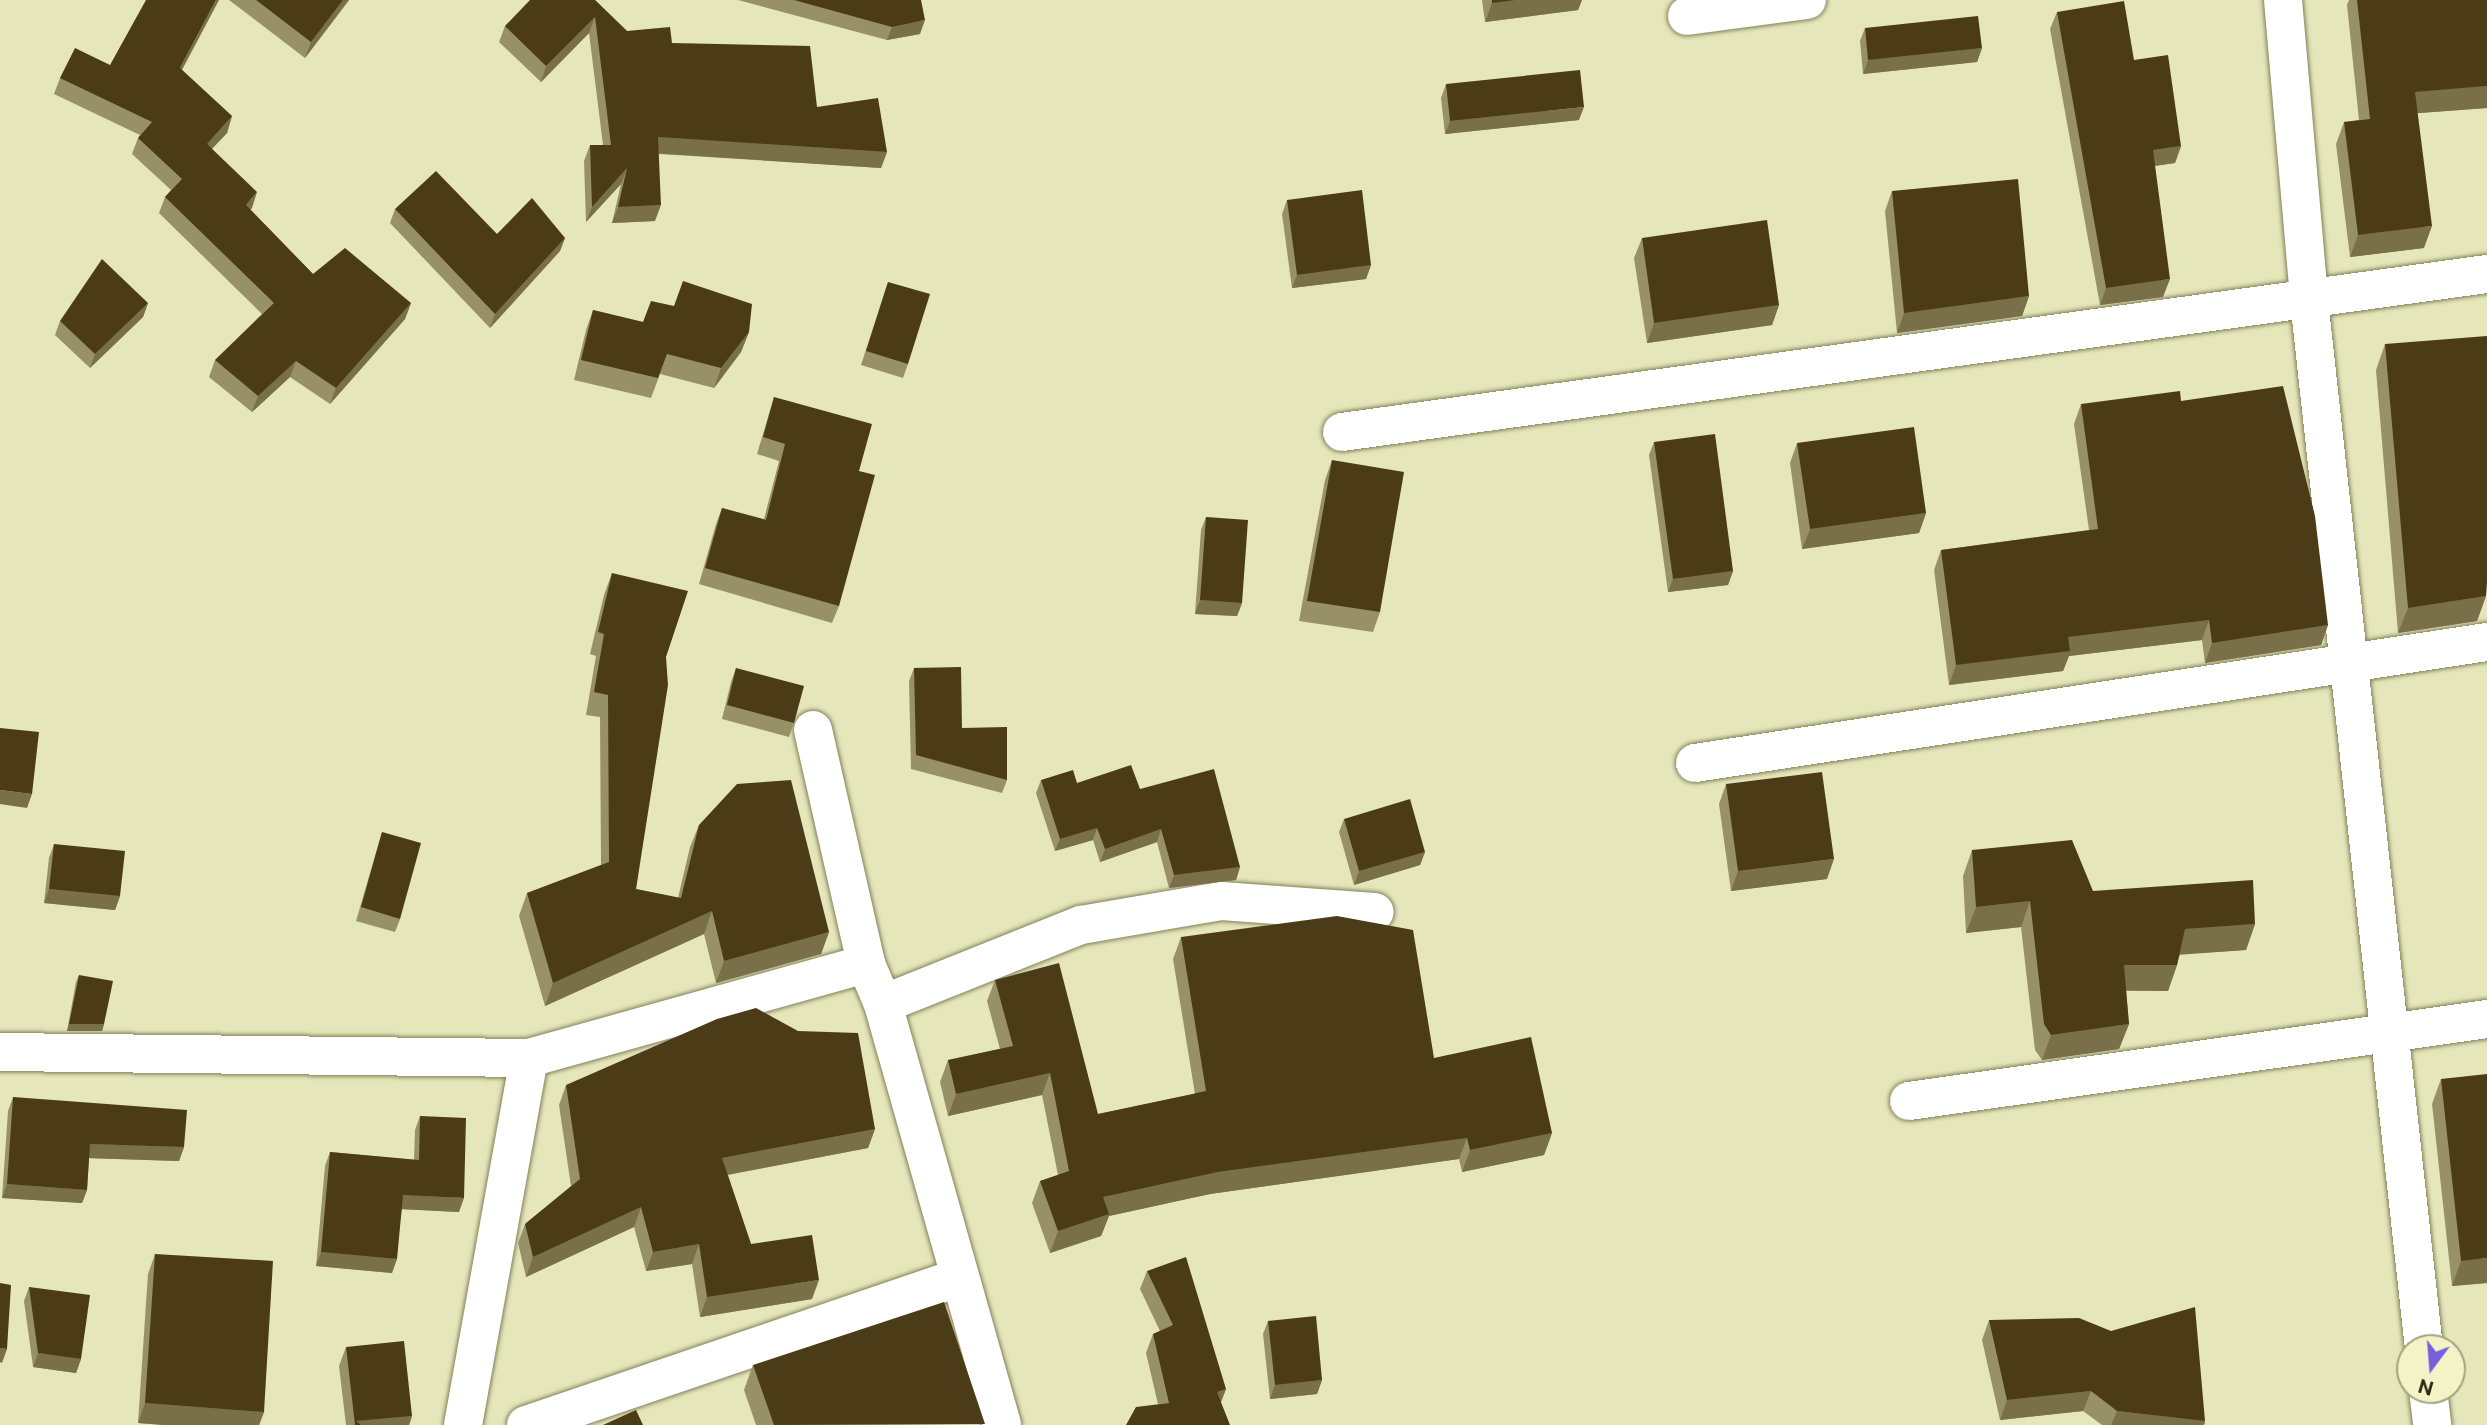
<!DOCTYPE html>
<html>
<head>
<meta charset="utf-8">
<style>
  body { margin:0 }
  #map { position:relative; width:2487px; height:1425px; overflow:hidden; background:#e5e6ba; font-family:"Public Sans",sans-serif }
  div>[style] { position:absolute }
  .roads { filter:drop-shadow(0 0 2px #82825a) drop-shadow(0 0 2px #82825a) }
  .minor>* { height:38px; margin:-19px; padding:0 19px; transform-origin:19px; border-radius:19px; background:#fff }
  .wall>* { inset:0; background:#989168 }
  .shaded-wall>* { inset:0; background:#796f48 }
  .building>* { inset:0; background:#4b3c17 }
  span { translate:-50% -50%; white-space:nowrap; text-align:center; line-height:1.15; -webkit-text-stroke:7px #f3f3c7; paint-order:stroke }
  .north { position:absolute; left:2396px; top:1334px; width:70px; height:70px; box-sizing:border-box; background:#f3f3c7; border:2px solid #a2a281; border-radius:50%; rotate:196deg; font-size:19px; font-weight:700; line-height:28px; text-align:center; color:#282818 }
  .north::after { content:''; display:block; margin:auto; width:24px; height:32px; background:#765fd9; clip-path:polygon(50% 0,100% 100%,50% 72%,0 100%) }
</style>
</head>
<body>
<div id="map">
  <div class="roads">
    <div class="minor">
      <i style="left:2283px;top:0;width:301px;rotate:85deg"></i>
      <i style="left:2309px;top:300px;width:1054px;rotate:83.74deg"></i>
      <i style="left:1687px;top:16px;width:121px;rotate:-7.6deg"></i>
      <i style="left:1342px;top:432px;width:1156px;rotate:-7.86deg"></i>
      <i style="left:813px;top:730px;width:240px;rotate:77.2deg"></i>
      <i style="left:866px;top:964px;width:43px;rotate:67deg"></i>
      <i style="left:883px;top:1004px;width:437px;rotate:74.2deg"></i>
      <i style="left:1695px;top:763px;width:801px;rotate:-8.69deg"></i>
      <i style="left:883px;top:1004px;width:213px;rotate:-21.8deg"></i>
      <i style="left:1081px;top:925px;width:142px;rotate:-9.7deg"></i>
      <i style="left:1221px;top:901px;width:154px;rotate:4.1deg"></i>
      <i style="left:0;top:1052px;width:529px;rotate:0.65deg"></i>
      <i style="left:529px;top:1058px;width:350px;rotate:-15.6deg"></i>
      <i style="left:1909px;top:1101px;width:584px;rotate:-8.07deg"></i>
      <i style="left:2428px;top:1390px;width:35px;rotate:83deg"></i>
      <i style="left:463px;top:1425px;width:373px;rotate:-79.8deg"></i>
      <i style="left:526px;top:1425px;width:454px;rotate:-18.8deg"></i>
    </div>
  </div>
  <div class="wall">
    <i style="clip-path:polygon(229px 0,349px 0,305px 58px)"></i>
    <i style="clip-path:polygon(595px 0,627px 31px,672px 43px,817px 107px,887px 152px,881px 168px,659px 154px,655px 221px,612px 223px,621px 184px,586px 222px,584px 161px,590px 145px,603px 145px,589px 33px,541px 82px,499px 42px,505px 26px)"></i>
    <i style="clip-path:polygon(738px 0,921px 0,920px 34px,887px 40px)"></i>
    <i style="clip-path:polygon(1482px 0,1582px 0,1578px 10px,1485px 22px)"></i>
    <i style="clip-path:polygon(2349px 0,2487px 0,2487px 108px,2417px 113px,2424px 248px,2350px 257px,2336px 144px,2344px 122px,2359px 120px,2347px 5px)"></i>
    <i style="clip-path:polygon(2057px 12px,2134px 60px,2181px 146px,2175px 163px,2155px 166px,2163px 297px,2100px 305px,2050px 29px)"></i>
    <i style="clip-path:polygon(1865px 28px,1982px 48px,1977px 62px,1863px 74px,1860px 41px)"></i>
    <i style="clip-path:polygon(110px 65px,182px 70px,232px 116px,227px 133px,212px 149px,252px 208px,250px 209px,313px 274px,411px 303px,405px 319px,330px 404px,290px 377px,252px 412px,209px 377px,215px 360px,262px 314px,159px 213px,165px 197px,171px 190px,132px 154px,138px 138px,140px 135px,54px 94px,60px 78px)"></i>
    <i style="clip-path:polygon(1446px 84px,1579px 120px,1445px 134px,1441px 98px)"></i>
    <i style="clip-path:polygon(1892px 191px,2029px 296px,2022px 316px,1897px 333px,1885px 211px)"></i>
    <i style="clip-path:polygon(1287px 200px,1371px 265px,1366px 279px,1292px 288px,1282px 214px)"></i>
    <i style="clip-path:polygon(395px 209px,497px 234px,565px 238px,560px 251px,490px 328px,390px 223px)"></i>
    <i style="clip-path:polygon(1642px 238px,1779px 305px,1772px 325px,1647px 343px,1634px 258px)"></i>
    <i style="clip-path:polygon(888px 282px,908px 364px,903px 378px,861px 365px)"></i>
    <i style="clip-path:polygon(148px 303px,143px 317px,90px 368px,55px 335px,60px 321px)"></i>
    <i style="clip-path:polygon(593px 310px,643px 322px,749px 332px,741px 352px,714px 388px,660px 374px,651px 398px,574px 380px,586px 330px)"></i>
    <i style="clip-path:polygon(2385px 344px,2486px 596px,2477px 621px,2398px 633px,2376px 370px)"></i>
    <i style="clip-path:polygon(774px 397px,859px 471px,839px 606px,832px 623px,699px 584px,716px 524px,722px 508px,764px 519px,779px 461px,757px 454px)"></i>
    <i style="clip-path:polygon(2181px 401px,2328px 625px,2321px 645px,2205px 663px,2202px 640px,2069px 656px,2063px 671px,1949px 685px,1934px 570px,1941px 550px,2089px 530px,2074px 424px,2081px 404px)"></i>
    <i style="clip-path:polygon(1654px 442px,1733px 571px,1728px 585px,1668px 592px,1649px 455px)"></i>
    <i style="clip-path:polygon(1797px 443px,1926px 513px,1919px 533px,1802px 549px,1790px 463px)"></i>
    <i style="clip-path:polygon(1332px 460px,1380px 612px,1373px 632px,1299px 621px,1325px 480px)"></i>
    <i style="clip-path:polygon(1206px 517px,1242px 603px,1237px 616px,1195px 614px,1201px 530px)"></i>
    <i style="clip-path:polygon(612px 573px,666px 657px,636px 889px,678px 898px,690px 847px,699px 825px,829px 932px,821px 954px,716px 983px,704px 934px,545px 1006px,519px 916px,527px 893px,601px 865px,600px 717px,586px 715px,596px 656px,590px 654px,604px 595px)"></i>
    <i style="clip-path:polygon(736px 668px,794px 723px,789px 737px,722px 719px,731px 682px)"></i>
    <i style="clip-path:polygon(914px 668px,962px 728px,1007px 780px,1002px 793px,911px 769px,909px 681px)"></i>
    <i style="clip-path:polygon(1041px 780px,1140px 789px,1240px 867px,1236px 880px,1169px 888px,1157px 842px,1100px 862px,1093px 840px,1055px 851px,1036px 793px)"></i>
    <i style="clip-path:polygon(1726px 784px,1827px 879px,1731px 891px,1719px 804px)"></i>
    <i style="clip-path:polygon(1344px 819px,1425px 852px,1420px 865px,1354px 885px,1339px 832px)"></i>
    <i style="clip-path:polygon(382px 832px,400px 919px,395px 932px,356px 921px)"></i>
    <i style="clip-path:polygon(54px 844px,120px 896px,115px 910px,44px 903px,49px 858px)"></i>
    <i style="clip-path:polygon(1972px 850px,2093px 891px,2255px 924px,2246px 950px,2180px 954px,2177px 965px,2168px 991px,2126px 991px,2129px 1024px,2119px 1049px,2042px 1060px,2035px 1050px,2021px 927px,1966px 933px,1963px 876px)"></i>
    <i style="clip-path:polygon(1181px 937px,1434px 1058px,1552px 1133px,1544px 1155px,1462px 1172px,1459px 1159px,1210px 1194px,1109px 1216px,1101px 1236px,1050px 1253px,1032px 1203px,1040px 1181px,1058px 1175px,1042px 1095px,948px 1116px,940px 1082px,948px 1060px,1000px 1049px,987px 1001px,995px 980px,1098px 1114px,1195px 1094px,1173px 959px)"></i>
    <i style="clip-path:polygon(79px 975px,104px 1024px,102px 1031px,67px 1031px,76px 982px)"></i>
    <i style="clip-path:polygon(2441px 1079px,2487px 1283px,2452px 1286px,2432px 1104px)"></i>
    <i style="clip-path:polygon(566px 1085px,875px 1129px,868px 1148px,728px 1175px,751px 1244px,812px 1299px,700px 1317px,692px 1264px,646px 1271px,634px 1227px,526px 1277px,518px 1243px,525px 1224px,571px 1186px,559px 1105px)"></i>
    <i style="clip-path:polygon(13px 1097px,184px 1147px,179px 1161px,89px 1158px,87px 1190px,82px 1203px,2px 1198px,8px 1111px)"></i>
    <i style="clip-path:polygon(420px 1116px,459px 1212px,402px 1209px,392px 1273px,316px 1266px,325px 1166px,330px 1152px,414px 1160px,415px 1130px)"></i>
    <i style="clip-path:polygon(155px 1254px,264px 1412px,259px 1425px,164px 1425px,138px 1423px,148px 1274px)"></i>
    <i style="clip-path:polygon(1147px 1271px,1226px 1389px,1221px 1402px,1158px 1404px,1146px 1353px,1153px 1334px,1160px 1331px,1140px 1289px)"></i>
    <i style="clip-path:polygon(29px 1287px,81px 1359px,76px 1373px,33px 1367px,24px 1301px)"></i>
    <i style="clip-path:polygon(1989px 1320px,2205px 1421px,2204px 1425px,2102px 1425px,2083px 1411px,2000px 1420px,1982px 1340px)"></i>
    <i style="clip-path:polygon(1268px 1321px,1322px 1380px,1317px 1394px,1270px 1399px,1263px 1334px)"></i>
    <i style="clip-path:polygon(346px 1347px,412px 1416px,409px 1425px,346px 1425px,339px 1366px)"></i>
    <i style="clip-path:polygon(753px 1365px,985px 1424px,756px 1425px,744px 1390px)"></i>
  </div>
  <div class="shaded-wall">
    <i style="clip-path:polygon(216px 0,219px 0,174px 85px,180px 68px)"></i>
    <i style="clip-path:polygon(343px 0,349px 0,305px 58px,311px 42px)"></i>
    <i style="clip-path:polygon(1516px 0,1582px 0,1578px 10px,1485px 22px,1492px 3px)"></i>
    <i style="clip-path:polygon(595px 17px,589px 33px,541px 82px,546px 66px)"></i>
    <i style="clip-path:polygon(925px 20px,920px 34px,887px 40px,892px 27px)"></i>
    <i style="clip-path:polygon(1982px 48px,1977px 62px,1863px 74px,1868px 60px)"></i>
    <i style="clip-path:polygon(2487px 86px,2487px 108px,2407px 114px,2415px 92px)"></i>
    <i style="clip-path:polygon(1584px 107px,1579px 120px,1445px 134px,1450px 121px)"></i>
    <i style="clip-path:polygon(232px 116px,227px 133px,201px 160px,207px 144px)"></i>
    <i style="clip-path:polygon(658px 137px,887px 152px,881px 168px,652px 153px)"></i>
    <i style="clip-path:polygon(2181px 146px,2175px 163px,2146px 167px,2153px 150px)"></i>
    <i style="clip-path:polygon(627px 168px,621px 184px,586px 222px,592px 207px)"></i>
    <i style="clip-path:polygon(257px 192px,252px 208px,240px 221px,246px 205px)"></i>
    <i style="clip-path:polygon(661px 205px,655px 221px,612px 223px,618px 207px)"></i>
    <i style="clip-path:polygon(2432px 226px,2424px 248px,2350px 257px,2358px 235px)"></i>
    <i style="clip-path:polygon(565px 238px,560px 251px,490px 328px,495px 314px)"></i>
    <i style="clip-path:polygon(1371px 265px,1366px 279px,1292px 288px,1297px 275px)"></i>
    <i style="clip-path:polygon(2170px 279px,2163px 297px,2100px 305px,2106px 288px)"></i>
    <i style="clip-path:polygon(2029px 296px,2022px 316px,1897px 333px,1904px 313px)"></i>
    <i style="clip-path:polygon(148px 303px,143px 317px,90px 368px,95px 354px)"></i>
    <i style="clip-path:polygon(411px 303px,405px 319px,330px 404px,336px 388px)"></i>
    <i style="clip-path:polygon(1779px 305px,1772px 325px,1647px 343px,1654px 323px)"></i>
    <i style="clip-path:polygon(749px 332px,741px 352px,714px 388px,721px 368px)"></i>
    <i style="clip-path:polygon(296px 361px,290px 377px,252px 412px,258px 396px)"></i>
    <i style="clip-path:polygon(1926px 513px,1919px 533px,1802px 549px,1810px 529px)"></i>
    <i style="clip-path:polygon(1733px 571px,1728px 585px,1668px 592px,1673px 579px)"></i>
    <i style="clip-path:polygon(2486px 596px,2477px 621px,2398px 633px,2408px 608px)"></i>
    <i style="clip-path:polygon(1200px 600px,1242px 603px,1237px 616px,1195px 614px)"></i>
    <i style="clip-path:polygon(2209px 620px,2202px 640px,2069px 656px,2063px 671px,1949px 685px,1956px 665px,2068px 637px)"></i>
    <i style="clip-path:polygon(2328px 625px,2321px 645px,2205px 663px,2212px 643px)"></i>
    <i style="clip-path:polygon(0 790px,32px 794px,27px 808px,0 804px)"></i>
    <i style="clip-path:polygon(1097px 828px,1093px 840px,1055px 851px,1060px 839px)"></i>
    <i style="clip-path:polygon(1161px 829px,1157px 842px,1100px 862px,1105px 849px)"></i>
    <i style="clip-path:polygon(1425px 852px,1420px 865px,1354px 885px,1359px 871px)"></i>
    <i style="clip-path:polygon(1834px 859px,1827px 879px,1731px 891px,1738px 871px)"></i>
    <i style="clip-path:polygon(1240px 867px,1236px 880px,1169px 888px,1174px 875px)"></i>
    <i style="clip-path:polygon(49px 889px,120px 896px,115px 910px,44px 903px)"></i>
    <i style="clip-path:polygon(2030px 901px,2021px 927px,1966px 933px,1976px 907px)"></i>
    <i style="clip-path:polygon(712px 911px,704px 934px,545px 1006px,553px 983px)"></i>
    <i style="clip-path:polygon(2255px 924px,2246px 950px,2176px 955px,2185px 929px)"></i>
    <i style="clip-path:polygon(829px 932px,821px 954px,716px 983px,724px 961px)"></i>
    <i style="clip-path:polygon(2124px 965px,2177px 965px,2168px 991px,2115px 990px)"></i>
    <i style="clip-path:polygon(69px 1024px,104px 1024px,102px 1031px,67px 1031px)"></i>
    <i style="clip-path:polygon(2129px 1024px,2119px 1049px,2042px 1060px,2051px 1035px)"></i>
    <i style="clip-path:polygon(1050px 1073px,1042px 1095px,948px 1116px,956px 1094px)"></i>
    <i style="clip-path:polygon(875px 1129px,868px 1148px,715px 1177px,722px 1158px)"></i>
    <i style="clip-path:polygon(1552px 1133px,1544px 1155px,1462px 1172px,1470px 1150px)"></i>
    <i style="clip-path:polygon(1467px 1138px,1459px 1159px,1210px 1194px,1109px 1216px,1101px 1236px,1050px 1253px,1058px 1231px,1103px 1197px,1218px 1172px)"></i>
    <i style="clip-path:polygon(90px 1144px,184px 1147px,179px 1161px,85px 1158px)"></i>
    <i style="clip-path:polygon(7px 1184px,87px 1190px,82px 1203px,2px 1198px)"></i>
    <i style="clip-path:polygon(403px 1195px,464px 1198px,459px 1212px,398px 1209px)"></i>
    <i style="clip-path:polygon(641px 1207px,634px 1227px,526px 1277px,533px 1257px)"></i>
    <i style="clip-path:polygon(699px 1244px,692px 1264px,646px 1271px,653px 1252px)"></i>
    <i style="clip-path:polygon(321px 1252px,397px 1259px,392px 1273px,316px 1266px)"></i>
    <i style="clip-path:polygon(2487px 1258px,2487px 1283px,2452px 1286px,2461px 1261px)"></i>
    <i style="clip-path:polygon(819px 1280px,812px 1299px,700px 1317px,707px 1297px)"></i>
    <i style="clip-path:polygon(0 1348px,7px 1349px,2px 1363px,0 1362px)"></i>
    <i style="clip-path:polygon(38px 1353px,81px 1359px,76px 1373px,33px 1367px)"></i>
    <i style="clip-path:polygon(1322px 1380px,1317px 1394px,1270px 1399px,1275px 1385px)"></i>
    <i style="clip-path:polygon(1226px 1389px,1219px 1407px,1217px 1392px)"></i>
    <i style="clip-path:polygon(2091px 1391px,2083px 1411px,2000px 1420px,2007px 1400px)"></i>
    <i style="clip-path:polygon(145px 1403px,264px 1412px,259px 1425px,164px 1425px,138px 1423px)"></i>
    <i style="clip-path:polygon(2117px 1411px,2205px 1421px,2204px 1425px,2111px 1425px)"></i>
    <i style="clip-path:polygon(412px 1416px,409px 1425px,355px 1425px,356px 1421px)"></i>
  </div>
  <div class="building">
    <i style="clip-path:polygon(146px 0,216px 0,180px 68px,232px 116px,207px 144px,257px 192px,246px 205px,313px 274px,345px 248px,411px 303px,336px 388px,296px 361px,258px 396px,215px 360px,274px 303px,165px 197px,182px 179px,138px 138px,152px 122px,60px 78px,75px 48px,110px 65px)"></i>
    <i style="clip-path:polygon(256px 0,343px 0,311px 42px)"></i>
    <i style="clip-path:polygon(530px 0,595px 0,627px 31px,670px 27px,672px 43px,810px 46px,817px 107px,878px 98px,887px 152px,658px 137px,661px 205px,618px 207px,627px 168px,592px 207px,590px 145px,611px 145px,595px 17px,546px 66px,505px 26px)"></i>
    <i style="clip-path:polygon(794px 0,921px 0,925px 20px,892px 27px)"></i>
    <i style="clip-path:polygon(1492px 0,1516px 0,1492px 3px)"></i>
    <i style="clip-path:polygon(2357px 0,2487px 0,2487px 86px,2415px 92px,2432px 226px,2358px 235px,2344px 122px,2370px 119px)"></i>
    <i style="clip-path:polygon(2124px 1px,2134px 60px,2168px 55px,2181px 146px,2153px 150px,2170px 279px,2106px 288px,2057px 12px)"></i>
    <i style="clip-path:polygon(1978px 16px,1982px 48px,1868px 60px,1865px 28px)"></i>
    <i style="clip-path:polygon(1580px 70px,1584px 107px,1450px 121px,1446px 84px)"></i>
    <i style="clip-path:polygon(436px 171px,497px 234px,532px 198px,565px 238px,495px 314px,395px 209px)"></i>
    <i style="clip-path:polygon(2018px 179px,2029px 296px,1904px 313px,1892px 191px)"></i>
    <i style="clip-path:polygon(1362px 190px,1371px 265px,1297px 275px,1287px 200px)"></i>
    <i style="clip-path:polygon(1767px 220px,1779px 305px,1654px 323px,1642px 238px)"></i>
    <i style="clip-path:polygon(102px 259px,148px 303px,95px 354px,60px 321px)"></i>
    <i style="clip-path:polygon(683px 281px,752px 304px,749px 332px,721px 368px,667px 354px,658px 378px,581px 360px,593px 310px,643px 322px,651px 301px,674px 306px)"></i>
    <i style="clip-path:polygon(888px 282px,930px 294px,908px 364px,866px 351px)"></i>
    <i style="clip-path:polygon(2487px 336px,2487px 582px,2486px 596px,2408px 608px,2385px 344px)"></i>
    <i style="clip-path:polygon(2283px 386px,2315px 516px,2328px 625px,2212px 643px,2209px 620px,2068px 637px,2070px 651px,1956px 665px,1941px 550px,2098px 529px,2081px 404px,2180px 391px,2181px 401px)"></i>
    <i style="clip-path:polygon(774px 397px,872px 424px,859px 471px,875px 475px,839px 606px,705px 568px,722px 508px,766px 520px,785px 444px,763px 437px)"></i>
    <i style="clip-path:polygon(1914px 427px,1926px 513px,1810px 529px,1797px 443px)"></i>
    <i style="clip-path:polygon(1715px 434px,1733px 571px,1673px 579px,1654px 442px)"></i>
    <i style="clip-path:polygon(1332px 460px,1404px 472px,1380px 612px,1307px 601px)"></i>
    <i style="clip-path:polygon(1206px 517px,1248px 520px,1242px 603px,1200px 600px)"></i>
    <i style="clip-path:polygon(612px 573px,688px 591px,666px 657px,668px 685px,636px 889px,681px 898px,699px 825px,737px 784px,791px 780px,829px 932px,724px 961px,712px 911px,553px 983px,527px 893px,609px 862px,608px 695px,594px 692px,604px 634px,598px 632px)"></i>
    <i style="clip-path:polygon(961px 667px,962px 728px,1007px 727px,1007px 780px,916px 755px,914px 668px)"></i>
    <i style="clip-path:polygon(736px 668px,804px 686px,794px 723px,727px 705px)"></i>
    <i style="clip-path:polygon(0 728px,39px 732px,32px 794px,0 790px)"></i>
    <i style="clip-path:polygon(1131px 765px,1140px 789px,1214px 769px,1240px 867px,1174px 875px,1161px 829px,1105px 849px,1097px 828px,1060px 839px,1041px 780px,1073px 770px,1077px 783px)"></i>
    <i style="clip-path:polygon(1822px 772px,1834px 859px,1738px 871px,1726px 784px)"></i>
    <i style="clip-path:polygon(1410px 799px,1425px 852px,1359px 871px,1344px 819px)"></i>
    <i style="clip-path:polygon(382px 832px,421px 843px,400px 919px,361px 907px)"></i>
    <i style="clip-path:polygon(2072px 840px,2093px 891px,2253px 880px,2255px 924px,2185px 929px,2177px 965px,2124px 965px,2129px 1024px,2051px 1035px,2044px 1024px,2030px 901px,1976px 907px,1972px 850px)"></i>
    <i style="clip-path:polygon(54px 844px,125px 851px,120px 896px,49px 889px)"></i>
    <i style="clip-path:polygon(1337px 916px,1413px 930px,1434px 1058px,1531px 1037px,1552px 1133px,1470px 1150px,1467px 1138px,1218px 1172px,1103px 1197px,1109px 1214px,1058px 1231px,1040px 1181px,1069px 1171px,1050px 1073px,956px 1094px,948px 1060px,1013px 1046px,995px 980px,1059px 963px,1098px 1114px,1206px 1091px,1181px 937px)"></i>
    <i style="clip-path:polygon(79px 975px,113px 981px,104px 1024px,69px 1024px)"></i>
    <i style="clip-path:polygon(756px 1008px,798px 1031px,858px 1033px,875px 1129px,722px 1158px,751px 1244px,812px 1235px,819px 1280px,707px 1297px,699px 1244px,653px 1252px,641px 1207px,533px 1257px,525px 1224px,580px 1179px,566px 1085px,717px 1019px)"></i>
    <i style="clip-path:polygon(2487px 1074px,2487px 1258px,2461px 1261px,2441px 1079px)"></i>
    <i style="clip-path:polygon(13px 1097px,187px 1110px,184px 1147px,90px 1144px,87px 1190px,7px 1184px)"></i>
    <i style="clip-path:polygon(420px 1116px,466px 1118px,464px 1198px,403px 1195px,397px 1259px,321px 1252px,330px 1152px,419px 1160px)"></i>
    <i style="clip-path:polygon(155px 1254px,273px 1261px,264px 1412px,145px 1403px)"></i>
    <i style="clip-path:polygon(1186px 1257px,1226px 1389px,1217px 1392px,1230px 1425px,1126px 1425px,1136px 1407px,1169px 1403px,1153px 1334px,1173px 1325px,1147px 1271px)"></i>
    <i style="clip-path:polygon(0 1283px,11px 1285px,7px 1349px,0 1348px)"></i>
    <i style="clip-path:polygon(29px 1287px,90px 1295px,81px 1359px,38px 1353px)"></i>
    <i style="clip-path:polygon(944px 1302px,985px 1424px,774px 1425px,753px 1365px)"></i>
    <i style="clip-path:polygon(2195px 1307px,2205px 1421px,2117px 1411px,2091px 1391px,2007px 1400px,1989px 1320px,2079px 1318px,2111px 1331px)"></i>
    <i style="clip-path:polygon(1316px 1316px,1322px 1380px,1275px 1385px,1268px 1321px)"></i>
    <i style="clip-path:polygon(404px 1341px,412px 1416px,356px 1421px,361px 1425px,355px 1425px,346px 1347px)"></i>
    <i style="clip-path:polygon(636px 1410px,643px 1425px,603px 1425px)"></i>
  </div>
  <div class="north">N</div>
</div>
</body>
</html>
